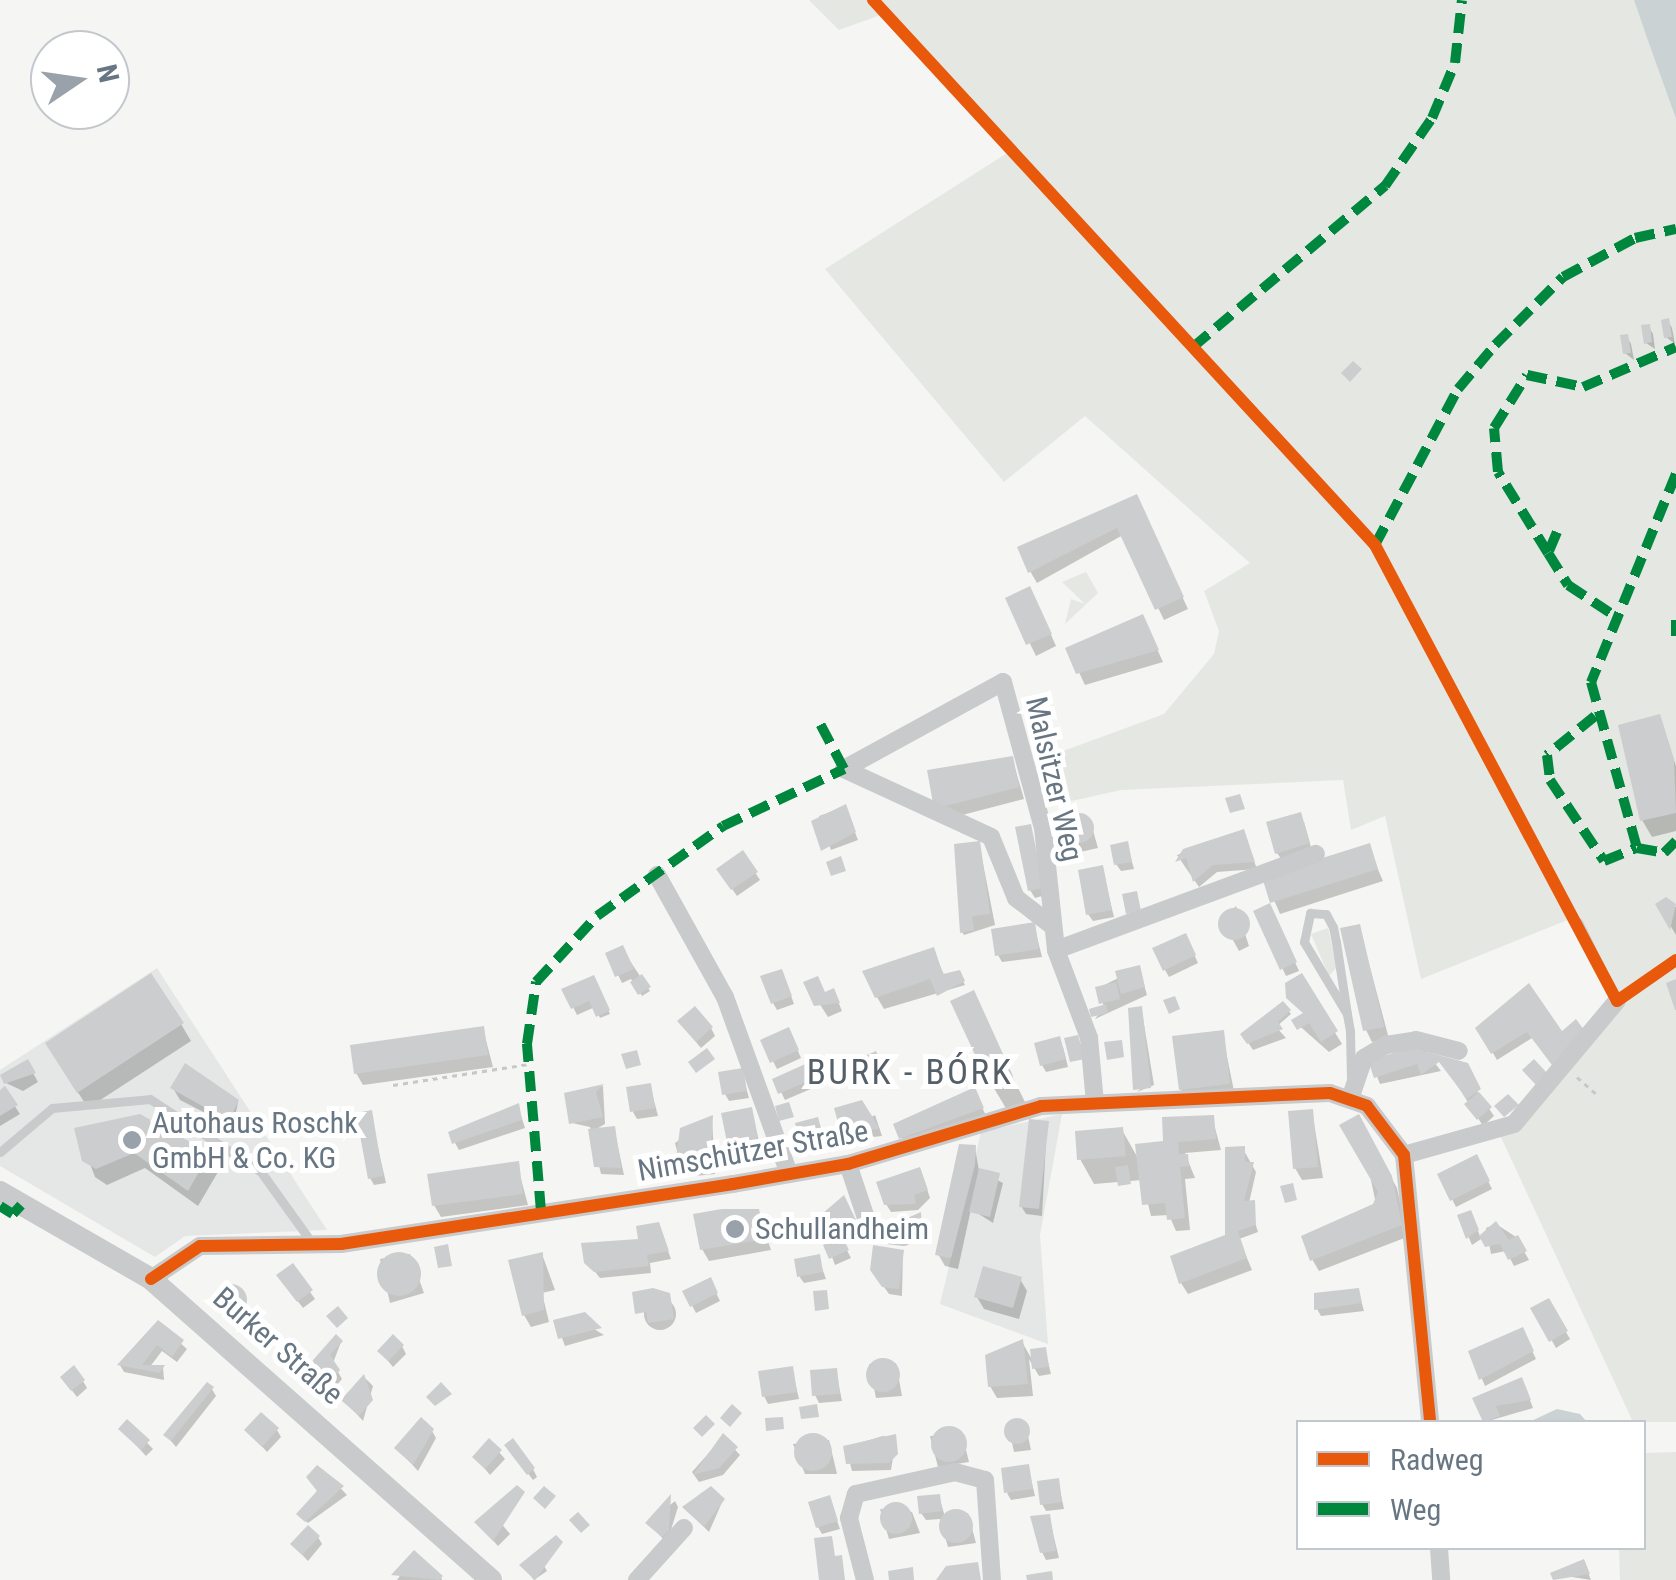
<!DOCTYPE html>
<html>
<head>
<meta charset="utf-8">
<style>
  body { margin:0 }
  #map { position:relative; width:1676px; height:1580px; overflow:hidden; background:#f5f5f4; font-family:"Roboto Condensed",sans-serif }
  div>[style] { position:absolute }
  .built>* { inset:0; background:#e5e6e6 }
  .green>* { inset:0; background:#e4e7e2 }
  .water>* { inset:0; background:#cad2d4 }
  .shadow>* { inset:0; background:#0003 }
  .round { border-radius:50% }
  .building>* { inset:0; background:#cccdce }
  .path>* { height:2.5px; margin-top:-1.25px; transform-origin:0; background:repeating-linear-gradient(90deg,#c7c8c9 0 5px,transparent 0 10px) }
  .service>* { height:9px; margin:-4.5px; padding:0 4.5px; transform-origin:4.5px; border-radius:4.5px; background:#c9cacb }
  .minor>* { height:18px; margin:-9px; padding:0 9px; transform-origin:9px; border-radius:9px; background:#c9cacb }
  .tertiary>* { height:22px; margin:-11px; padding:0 11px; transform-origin:11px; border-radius:11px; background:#c9cacb }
  .quiet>* { height:10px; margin-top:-5px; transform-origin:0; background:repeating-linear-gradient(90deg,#00873e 0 20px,transparent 0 30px) }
  .cycleway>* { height:12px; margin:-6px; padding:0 6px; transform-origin:6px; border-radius:6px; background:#e8590c }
  .dots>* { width:28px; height:28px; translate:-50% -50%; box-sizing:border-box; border:5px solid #fff; border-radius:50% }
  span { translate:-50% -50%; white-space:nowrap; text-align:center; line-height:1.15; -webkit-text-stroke:10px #fff; paint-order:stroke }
  .street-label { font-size:30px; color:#677682 }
  .poi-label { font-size:30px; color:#677682 }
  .left { translate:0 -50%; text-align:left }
  .quarter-label { font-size:35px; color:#545f67; letter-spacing:2.5px }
  .legend { position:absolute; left:1296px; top:1420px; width:350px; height:130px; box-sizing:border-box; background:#fff; border:2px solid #c2c8cd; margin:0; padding:12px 18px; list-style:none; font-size:30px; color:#677682 }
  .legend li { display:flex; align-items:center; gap:20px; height:50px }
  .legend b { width:50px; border:2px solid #c2c8cd }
  .north { position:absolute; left:30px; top:30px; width:100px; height:100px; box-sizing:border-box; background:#fff; border:2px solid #c2c8cd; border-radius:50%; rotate:77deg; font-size:28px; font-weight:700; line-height:40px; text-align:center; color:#677682 }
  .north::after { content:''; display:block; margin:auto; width:35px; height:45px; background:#99a2aa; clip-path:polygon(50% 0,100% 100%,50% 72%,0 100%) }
</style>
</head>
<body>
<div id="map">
  <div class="built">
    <i style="clip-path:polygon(157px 968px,327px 1230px,185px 1236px,155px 1257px,0 1166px,0 1070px)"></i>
    <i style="clip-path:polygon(1062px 1114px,1040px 1235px,1048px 1344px,940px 1304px,981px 1132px)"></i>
  </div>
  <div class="green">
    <i style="clip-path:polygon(809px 0,1634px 0,1676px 119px,1676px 1422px,1633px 1422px,1500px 1135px,1617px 1001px,1575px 917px,1421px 979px,1385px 816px,1351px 830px,1343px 780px,1121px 790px,1040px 808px,1028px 764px,1164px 714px,1214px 654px,1219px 631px,1204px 591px,1250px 563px,1085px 416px,1004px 482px,825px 269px,1012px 150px,886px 13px,839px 30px)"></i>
    <i style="clip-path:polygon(1086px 572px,1098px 593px,1065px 624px,1071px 599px,1085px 604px,1062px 582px)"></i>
    <i style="clip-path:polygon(1328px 928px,1337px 967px,1329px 976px,1311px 934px)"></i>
    <i style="clip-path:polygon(1676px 1452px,1676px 1580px,1620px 1580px,1619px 1548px,1644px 1548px,1644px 1453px)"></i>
  </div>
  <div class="water">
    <i style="clip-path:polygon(1634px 0,1676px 0,1676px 119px,1646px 35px)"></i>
    <i style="clip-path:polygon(1557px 1409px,1580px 1414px,1587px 1422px,1529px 1422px)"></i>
  </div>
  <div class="shadow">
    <i style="clip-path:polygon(1668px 321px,1672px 328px,1675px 344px,1666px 337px)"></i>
    <i style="clip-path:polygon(1648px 326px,1653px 334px,1655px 349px,1646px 343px)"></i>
    <i style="clip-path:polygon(1627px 337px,1631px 344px,1634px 360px,1625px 353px)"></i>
    <i style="clip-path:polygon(1136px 497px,1188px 609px,1164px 620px,1123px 535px,1037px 583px,1030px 571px)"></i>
    <i style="clip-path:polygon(1008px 599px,1036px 601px,1056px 646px,1036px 656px)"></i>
    <i style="clip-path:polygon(1148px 629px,1163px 662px,1085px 685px,1068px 649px)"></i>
    <i style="clip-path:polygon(1659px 717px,1676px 766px,1676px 831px,1652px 837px,1642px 820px)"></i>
    <i style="clip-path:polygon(1012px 758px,1024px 799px,943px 820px,936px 808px)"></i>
    <i style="clip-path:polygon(845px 807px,858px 840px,831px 850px,819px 816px)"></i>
    <i style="clip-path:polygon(1067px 818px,1090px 820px,1098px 848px,1080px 852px)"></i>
    <i style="clip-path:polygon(1304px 822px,1312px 851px,1282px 860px,1277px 853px)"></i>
    <i style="clip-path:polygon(1030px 826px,1046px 895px,1035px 898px,1030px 890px)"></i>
    <i style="clip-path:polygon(1243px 832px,1257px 869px,1217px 872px,1199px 887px,1177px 855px)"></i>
    <i style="clip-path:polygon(979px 843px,995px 925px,964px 935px,962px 932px)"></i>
    <i style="clip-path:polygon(1127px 844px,1134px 869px,1121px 871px,1116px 864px)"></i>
    <i style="clip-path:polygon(1368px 846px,1383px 881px,1280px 914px,1265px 879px)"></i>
    <i style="clip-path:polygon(743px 854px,760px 880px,737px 896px,719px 870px)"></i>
    <i style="clip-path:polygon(1102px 868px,1114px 917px,1093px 921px,1088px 914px)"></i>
    <i style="clip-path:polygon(1658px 905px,1676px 907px,1676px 935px)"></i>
    <i style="clip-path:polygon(1236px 906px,1249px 946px,1239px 951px,1222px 920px)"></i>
    <i style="clip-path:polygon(1270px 906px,1299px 971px,1286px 976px,1256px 913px)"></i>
    <i style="clip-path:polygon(1034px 925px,1042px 957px,1002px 962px,998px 955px)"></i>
    <i style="clip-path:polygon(1359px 926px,1389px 1039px,1372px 1042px,1366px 1030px)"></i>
    <i style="clip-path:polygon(1189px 943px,1198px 963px,1169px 977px,1165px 970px)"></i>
    <i style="clip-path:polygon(933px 950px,945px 977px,959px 973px,965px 985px,884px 1009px,877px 997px)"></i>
    <i style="clip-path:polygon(608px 954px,626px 955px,650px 991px,642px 996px,631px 979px,622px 983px)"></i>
    <i style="clip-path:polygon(1139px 968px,1147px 995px,1095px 1019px,1104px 1007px,1098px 988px)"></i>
    <i style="clip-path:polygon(1301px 977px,1342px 1044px,1329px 1052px,1294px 1021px,1306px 1014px)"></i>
    <i style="clip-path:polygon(785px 979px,794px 1004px,777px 1010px,773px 1003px)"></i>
    <i style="clip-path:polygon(807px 984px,837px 999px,842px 1011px,828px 1017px)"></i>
    <i style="clip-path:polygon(597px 985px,610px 1014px,600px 1018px,595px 1007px,577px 1015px,565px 991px)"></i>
    <i style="clip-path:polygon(1529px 987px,1561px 1035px,1575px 1023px,1589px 1043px,1560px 1075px,1532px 1038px,1497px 1060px,1479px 1029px)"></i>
    <i style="clip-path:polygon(1283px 1004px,1291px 1014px,1276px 1027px,1286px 1038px,1253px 1050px,1243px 1035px)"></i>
    <i style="clip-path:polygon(1142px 1012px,1154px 1085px,1137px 1092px,1144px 1086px)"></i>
    <i style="clip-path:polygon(181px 1024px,191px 1041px,88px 1108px,57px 1060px)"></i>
    <i style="clip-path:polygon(711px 1028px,715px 1036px,701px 1048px,685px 1029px)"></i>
    <i style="clip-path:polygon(483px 1029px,493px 1067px,363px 1085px,356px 1073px)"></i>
    <i style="clip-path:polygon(1222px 1032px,1235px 1096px,1188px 1102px,1181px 1090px)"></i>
    <i style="clip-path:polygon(792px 1037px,801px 1058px,777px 1069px,763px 1042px)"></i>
    <i style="clip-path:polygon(994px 1039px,1025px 1102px,1007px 1110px,992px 1085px)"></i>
    <i style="clip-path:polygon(1063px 1047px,1068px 1067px,1046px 1072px,1042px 1065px)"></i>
    <i style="clip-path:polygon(1425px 1050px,1441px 1071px,1380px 1084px,1371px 1061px)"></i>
    <i style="clip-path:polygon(1457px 1061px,1494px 1116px,1483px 1126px,1452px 1077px)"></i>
    <i style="clip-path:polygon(27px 1062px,38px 1082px,23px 1091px,6px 1083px,3px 1077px)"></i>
    <i style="clip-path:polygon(186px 1066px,238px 1102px,233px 1127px,180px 1100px,173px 1088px)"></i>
    <i style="clip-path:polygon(741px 1071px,749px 1098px,729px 1101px,725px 1094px)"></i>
    <i style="clip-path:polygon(815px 1072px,820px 1085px,785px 1100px,775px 1080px)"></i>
    <i style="clip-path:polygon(650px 1085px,658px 1116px,637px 1119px,633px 1112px)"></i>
    <i style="clip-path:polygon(603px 1086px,605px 1124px,593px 1131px,614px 1128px,624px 1175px,601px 1174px,590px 1127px,572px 1123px,567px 1095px)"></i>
    <i style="clip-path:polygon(4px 1090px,20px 1114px,0 1126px,0 1092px)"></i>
    <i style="clip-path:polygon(978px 1098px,986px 1116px,903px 1140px,896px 1125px)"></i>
    <i style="clip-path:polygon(518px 1106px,525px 1128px,459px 1150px,455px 1143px)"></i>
    <i style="clip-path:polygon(750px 1110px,760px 1144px,745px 1148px,748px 1162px,736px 1164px,724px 1115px)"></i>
    <i style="clip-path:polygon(1312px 1111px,1323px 1178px,1302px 1180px,1295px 1168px)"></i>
    <i style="clip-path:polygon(370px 1113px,386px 1183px,374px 1185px,370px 1178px)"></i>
    <i style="clip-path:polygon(875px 1115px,882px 1136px,847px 1140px,843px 1132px)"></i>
    <i style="clip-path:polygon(140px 1116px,208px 1155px,218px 1172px,198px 1206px,145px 1168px,107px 1185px,95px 1177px,77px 1129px)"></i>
    <i style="clip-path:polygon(712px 1117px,715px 1174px,684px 1177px,675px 1143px)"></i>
    <i style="clip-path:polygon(1212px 1117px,1221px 1150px,1185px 1153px,1195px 1178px,1185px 1179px,1190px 1230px,1176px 1231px,1169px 1215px,1151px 1216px,1142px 1180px,1094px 1184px,1080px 1159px,1122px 1130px,1139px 1160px)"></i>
    <i style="clip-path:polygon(1358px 1118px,1397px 1188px,1407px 1237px,1319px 1271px,1312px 1259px,1376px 1204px)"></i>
    <i style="clip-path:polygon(817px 1120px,827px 1146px,808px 1152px,798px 1125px)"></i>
    <i style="clip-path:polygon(1047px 1124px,1042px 1216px,1026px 1214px,1021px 1206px)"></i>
    <i style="clip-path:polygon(975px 1148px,979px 1171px,1003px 1183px,993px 1223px,971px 1209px,958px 1269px,945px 1266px,938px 1254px)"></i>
    <i style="clip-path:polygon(1243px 1149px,1256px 1172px,1249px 1203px,1258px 1232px,1239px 1239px,1252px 1270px,1188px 1294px,1181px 1283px,1228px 1235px)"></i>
    <i style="clip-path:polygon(1476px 1157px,1492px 1189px,1456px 1207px,1440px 1175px)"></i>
    <i style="clip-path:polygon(517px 1164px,528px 1205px,441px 1217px,434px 1205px)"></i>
    <i style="clip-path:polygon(923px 1177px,930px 1198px,918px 1210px,891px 1212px,886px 1204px)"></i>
    <i style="clip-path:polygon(843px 1198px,859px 1231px,841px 1239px,851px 1258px,835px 1265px,819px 1221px)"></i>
    <i style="clip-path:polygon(758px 1212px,771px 1250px,709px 1261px,702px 1249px)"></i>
    <i style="clip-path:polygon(1460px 1217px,1474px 1220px,1481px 1239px,1472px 1245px)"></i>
    <i style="clip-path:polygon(1496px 1224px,1516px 1237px,1529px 1260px,1514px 1266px,1506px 1251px,1491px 1254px,1486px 1228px)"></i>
    <i style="clip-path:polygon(663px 1237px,671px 1259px,650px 1263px,651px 1273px,600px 1278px,587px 1262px)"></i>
    <i style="clip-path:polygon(903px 1252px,902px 1296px,889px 1294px,877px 1277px)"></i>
    <i style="clip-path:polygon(410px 1254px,424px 1293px,390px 1303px,380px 1259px)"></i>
    <i style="clip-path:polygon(542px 1254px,555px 1290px,542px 1293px,549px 1322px,531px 1327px,524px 1315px)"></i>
    <i style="clip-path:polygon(818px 1257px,826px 1279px,804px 1283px,799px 1276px)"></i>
    <i style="clip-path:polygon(292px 1266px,315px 1299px,303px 1308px,284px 1283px)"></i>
    <i style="clip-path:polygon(1020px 1279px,1027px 1291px,1019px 1319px,984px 1309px,977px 1297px)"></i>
    <i style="clip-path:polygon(710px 1280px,720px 1301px,696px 1313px,685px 1292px)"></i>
    <i style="clip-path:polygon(224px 1285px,252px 1312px,243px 1326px,214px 1298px)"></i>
    <i style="clip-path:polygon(1358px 1290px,1364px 1311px,1321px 1316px,1317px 1309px)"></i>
    <i class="round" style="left:644px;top:1298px;width:32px;height:32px"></i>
    <i style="clip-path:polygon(1548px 1301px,1570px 1339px,1556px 1348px,1534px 1309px)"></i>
    <i style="clip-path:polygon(556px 1322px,589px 1326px,604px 1335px,565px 1346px)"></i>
    <i style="clip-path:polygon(158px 1323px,187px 1349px,177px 1362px,162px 1351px,149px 1368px,163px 1367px,164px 1380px,124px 1372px,120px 1365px)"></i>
    <i style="clip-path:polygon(1526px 1338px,1536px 1359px,1485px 1386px,1471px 1352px)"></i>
    <i style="clip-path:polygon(341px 1342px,333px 1363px,342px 1379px,331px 1392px,309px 1369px)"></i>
    <i style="clip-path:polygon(1022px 1342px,1034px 1363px,1045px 1350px,1051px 1374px,1039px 1376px,1029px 1359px,1033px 1396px,997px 1398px,990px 1386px)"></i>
    <i style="clip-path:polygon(402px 1346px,406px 1354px,393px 1367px,380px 1351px)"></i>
    <i style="clip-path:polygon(896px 1363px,902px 1396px,876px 1398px,869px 1364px)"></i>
    <i style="clip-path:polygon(792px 1369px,799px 1399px,768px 1404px,764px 1396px)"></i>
    <i style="clip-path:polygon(836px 1371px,842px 1401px,819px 1403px,815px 1395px)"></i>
    <i style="clip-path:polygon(364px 1377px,373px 1386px,363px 1421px,344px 1400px)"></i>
    <i style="clip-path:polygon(83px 1381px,87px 1388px,77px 1397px,67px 1384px)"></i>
    <i style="clip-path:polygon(1525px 1387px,1533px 1408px,1485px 1422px,1476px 1399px)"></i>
    <i style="clip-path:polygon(212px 1389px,216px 1396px,176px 1447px,166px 1435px)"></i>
    <i style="clip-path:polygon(127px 1422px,153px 1449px,146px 1456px,121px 1429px)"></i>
    <i style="clip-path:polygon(1025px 1422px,1031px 1450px,1014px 1452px,1008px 1424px)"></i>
    <i style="clip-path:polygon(247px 1430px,277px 1430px,281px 1437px,267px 1452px)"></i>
    <i style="clip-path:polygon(432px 1431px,436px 1438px,418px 1471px,397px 1448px)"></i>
    <i style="clip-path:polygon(962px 1434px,969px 1462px,938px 1467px,930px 1436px)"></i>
    <i style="clip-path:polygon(883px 1436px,896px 1439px,891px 1470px,852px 1471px,846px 1447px)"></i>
    <i style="clip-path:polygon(723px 1437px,740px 1455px,723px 1475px,699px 1482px,692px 1472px)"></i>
    <i style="clip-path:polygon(829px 1440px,837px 1474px,805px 1474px,793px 1444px)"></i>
    <i style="clip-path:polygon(490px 1442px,505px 1459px,490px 1475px,475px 1457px)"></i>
    <i style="clip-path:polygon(512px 1452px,533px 1469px,537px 1477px,533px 1480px)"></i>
    <i style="clip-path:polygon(1028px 1467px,1035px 1496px,1011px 1500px,1007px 1493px)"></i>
    <i style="clip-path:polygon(327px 1474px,347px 1495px,308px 1523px,301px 1517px)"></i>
    <i style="clip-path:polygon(1058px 1481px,1064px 1509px,1046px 1511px,1042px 1504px)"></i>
    <i style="clip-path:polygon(523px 1494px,500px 1522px,510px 1534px,498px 1546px,477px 1523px)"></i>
    <i style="clip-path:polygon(939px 1496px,945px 1517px,968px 1513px,976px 1543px,948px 1547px,940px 1519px,926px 1520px,921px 1513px)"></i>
    <i style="clip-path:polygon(829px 1498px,840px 1529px,822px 1534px,818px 1527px)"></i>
    <i style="clip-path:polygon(723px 1500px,709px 1532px,685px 1508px)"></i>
    <i style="clip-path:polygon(675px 1501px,678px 1507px,667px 1543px,648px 1523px)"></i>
    <i style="clip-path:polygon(880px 1509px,912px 1512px,920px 1533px,889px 1539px)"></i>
    <i style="clip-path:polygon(1049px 1517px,1059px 1558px,1046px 1560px,1042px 1552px)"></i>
    <i style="clip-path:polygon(318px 1537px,322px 1544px,308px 1561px,293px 1545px)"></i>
    <i style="clip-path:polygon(415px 1554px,441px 1577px,442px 1580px,397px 1580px)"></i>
    <i style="clip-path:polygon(539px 1557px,547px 1571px,534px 1580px,522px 1565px)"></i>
    <i style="clip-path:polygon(1587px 1570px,1591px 1580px,1553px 1574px)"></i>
  </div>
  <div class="building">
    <i style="clip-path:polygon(1669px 318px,1672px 337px,1664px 338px,1661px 320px)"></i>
    <i style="clip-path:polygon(1650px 324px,1652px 342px,1644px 344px,1641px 325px)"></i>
    <i style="clip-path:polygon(1628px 334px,1631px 353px,1623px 354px,1620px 335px)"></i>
    <i style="clip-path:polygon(1353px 361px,1362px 369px,1350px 382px,1341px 373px)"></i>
    <i style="clip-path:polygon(1137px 494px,1184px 597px,1155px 610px,1117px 528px,1028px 573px,1017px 547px)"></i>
    <i style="clip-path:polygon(1030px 586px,1052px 634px,1026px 645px,1005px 598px)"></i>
    <i style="clip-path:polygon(1143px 614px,1159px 650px,1076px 674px,1065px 648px)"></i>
    <i style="clip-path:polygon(1660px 714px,1674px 759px,1676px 813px,1640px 821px,1618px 725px)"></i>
    <i style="clip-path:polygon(1013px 756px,1019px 787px,934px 809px,927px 770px)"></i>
    <i style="clip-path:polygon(1240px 794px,1245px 809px,1230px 813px,1225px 798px)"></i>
    <i style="clip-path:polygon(846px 804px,856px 832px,821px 851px,811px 821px)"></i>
    <i style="clip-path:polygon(1301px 812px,1310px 843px,1275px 854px,1266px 822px)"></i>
    <i class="round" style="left:1064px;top:813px;width:30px;height:30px"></i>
    <i style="clip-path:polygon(1031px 824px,1044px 888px,1028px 891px,1015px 827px)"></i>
    <i style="clip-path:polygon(1244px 829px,1255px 862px,1213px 865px,1193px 882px,1186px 858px,1175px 862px,1183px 849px)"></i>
    <i style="clip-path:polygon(980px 841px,990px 914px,972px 916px,974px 930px,960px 933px,954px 844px)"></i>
    <i style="clip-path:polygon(1128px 841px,1132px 862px,1114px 865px,1110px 845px)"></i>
    <i style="clip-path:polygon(1370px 843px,1378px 869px,1270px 903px,1297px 962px,1280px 970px,1253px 911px,1270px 903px,1262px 877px)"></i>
    <i style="clip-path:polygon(743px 850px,758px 872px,731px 890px,716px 869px)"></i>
    <i style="clip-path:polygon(841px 856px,846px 871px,831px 876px,826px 862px)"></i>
    <i style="clip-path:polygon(1103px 865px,1112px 910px,1086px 915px,1078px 870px)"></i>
    <i style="clip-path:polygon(1137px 891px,1141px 911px,1126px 914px,1122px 894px)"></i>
    <i style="clip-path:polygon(1666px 897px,1676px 904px,1670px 930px,1655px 904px)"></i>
    <i class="round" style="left:1218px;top:908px;width:32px;height:32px"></i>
    <i style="clip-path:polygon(1035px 922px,1039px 949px,995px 956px,991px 929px)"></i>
    <i style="clip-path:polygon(1360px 924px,1384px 1027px,1363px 1031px,1340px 928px)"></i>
    <i style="clip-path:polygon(1186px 933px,1196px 955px,1163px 971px,1152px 948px)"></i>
    <i style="clip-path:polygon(623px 945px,634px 969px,615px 977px,605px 953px)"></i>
    <i style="clip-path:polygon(934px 947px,943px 974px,960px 970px,965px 981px,937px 996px,930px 979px,875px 998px,862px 971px)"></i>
    <i style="clip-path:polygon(1140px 965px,1145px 987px,1121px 994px,1115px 971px)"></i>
    <i style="clip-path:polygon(782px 969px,792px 996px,771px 1004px,760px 976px)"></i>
    <i style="clip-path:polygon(151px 973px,184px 1023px,77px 1093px,45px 1043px)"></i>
    <i style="clip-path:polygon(1302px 973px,1338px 1031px,1321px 1042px,1309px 1023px,1297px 1030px,1291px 1020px,1303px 1013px,1286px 998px,1285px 983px)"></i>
    <i style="clip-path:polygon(642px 974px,651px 987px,638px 995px,630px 982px)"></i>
    <i style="clip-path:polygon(594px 975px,610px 1010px,596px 1017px,589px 1001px,571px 1009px,561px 989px)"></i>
    <i style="clip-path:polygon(818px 976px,825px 992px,834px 988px,840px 1003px,814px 1006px,803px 982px)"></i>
    <i style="clip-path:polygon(1676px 979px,1676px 1010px,1675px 1010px,1666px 983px)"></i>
    <i style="clip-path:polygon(1116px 982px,1120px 999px,1099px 1004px,1095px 987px)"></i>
    <i style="clip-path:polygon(1529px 983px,1562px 1031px,1576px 1019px,1584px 1030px,1552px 1065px,1527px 1032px,1491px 1054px,1475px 1028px)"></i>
    <i style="clip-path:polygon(974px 990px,1013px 1076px,990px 1087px,950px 1001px)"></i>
    <i style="clip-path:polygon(1175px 996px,1180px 1009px,1169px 1014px,1163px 1000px)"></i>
    <i style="clip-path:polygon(1283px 1001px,1291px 1010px,1278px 1022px,1283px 1029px,1247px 1044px,1240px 1034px)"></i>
    <i style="clip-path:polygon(1106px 1004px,1108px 1013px,1091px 1017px,1089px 1009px)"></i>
    <i style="clip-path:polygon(695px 1006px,713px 1027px,696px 1042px,677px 1021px)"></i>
    <i style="clip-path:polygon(1142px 1006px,1151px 1088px,1133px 1090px,1128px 1008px)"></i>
    <i style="clip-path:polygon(484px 1026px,488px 1055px,354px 1074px,350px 1045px)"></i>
    <i style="clip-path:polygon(789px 1027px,799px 1050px,770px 1063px,760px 1040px)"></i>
    <i style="clip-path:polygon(1224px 1030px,1230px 1084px,1179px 1090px,1172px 1036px)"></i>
    <i style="clip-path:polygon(1078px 1035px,1085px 1059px,1070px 1062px,1064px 1038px)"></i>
    <i style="clip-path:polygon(1060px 1036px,1066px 1059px,1040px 1066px,1034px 1043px)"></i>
    <i style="clip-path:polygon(1122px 1040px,1124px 1057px,1107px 1060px,1104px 1042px)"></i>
    <i style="clip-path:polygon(707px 1048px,715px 1059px,696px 1073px,688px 1062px)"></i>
    <i style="clip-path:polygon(1412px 1048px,1468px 1063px,1481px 1089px,1467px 1099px,1439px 1062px,1421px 1075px,1417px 1064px,1374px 1078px,1368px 1060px)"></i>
    <i style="clip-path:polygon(637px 1050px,641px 1065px,626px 1069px,621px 1054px)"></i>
    <i style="clip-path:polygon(876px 1051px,889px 1081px,880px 1085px,867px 1055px)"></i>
    <i style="clip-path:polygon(28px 1059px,36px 1073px,4px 1084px,0 1075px)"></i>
    <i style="clip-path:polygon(1534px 1059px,1548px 1074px,1536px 1085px,1522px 1070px)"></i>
    <i style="clip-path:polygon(812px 1061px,818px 1077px,778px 1094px,772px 1079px)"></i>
    <i style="clip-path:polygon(185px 1063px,239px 1100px,229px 1121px,170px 1088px)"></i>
    <i style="clip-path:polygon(743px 1068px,747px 1091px,722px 1095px,718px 1072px)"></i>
    <i style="clip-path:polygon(651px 1083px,655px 1108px,630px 1112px,626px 1087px)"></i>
    <i style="clip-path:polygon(604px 1084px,596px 1092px,603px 1117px,569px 1124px,564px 1093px)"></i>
    <i style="clip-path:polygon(5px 1086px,18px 1105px,0 1116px,0 1090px)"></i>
    <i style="clip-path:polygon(975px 1087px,984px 1108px,899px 1139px,893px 1124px)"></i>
    <i style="clip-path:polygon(1479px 1092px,1492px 1107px,1477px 1120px,1464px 1104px)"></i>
    <i style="clip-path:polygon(1508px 1094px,1519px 1105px,1504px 1117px,1494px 1106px)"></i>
    <i style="clip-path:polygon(862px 1100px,880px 1129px,841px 1133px,834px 1108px)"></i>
    <i style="clip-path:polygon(789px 1102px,794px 1117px,779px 1121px,775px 1106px)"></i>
    <i style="clip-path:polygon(519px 1103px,522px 1120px,452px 1144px,448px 1132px)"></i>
    <i style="clip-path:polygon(752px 1107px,758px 1137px,730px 1157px,721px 1113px)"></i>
    <i style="clip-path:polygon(1313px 1109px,1318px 1167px,1293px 1169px,1288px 1111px)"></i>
    <i style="clip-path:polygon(372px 1110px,383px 1176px,368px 1179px,356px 1113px)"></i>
    <i style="clip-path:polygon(140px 1114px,210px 1153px,188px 1191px,134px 1153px,96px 1169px,82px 1161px,74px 1128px)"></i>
    <i style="clip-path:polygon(1359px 1114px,1392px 1176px,1402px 1225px,1310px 1261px,1301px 1236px,1373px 1204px,1378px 1192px,1339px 1125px)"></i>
    <i style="clip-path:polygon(713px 1115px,710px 1162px,675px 1166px,680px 1128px)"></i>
    <i style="clip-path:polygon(1214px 1115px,1216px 1139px,1178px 1142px,1179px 1154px,1188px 1154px,1189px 1166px,1180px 1167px,1185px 1218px,1167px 1220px,1165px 1203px,1142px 1205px,1135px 1144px,1163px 1141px,1162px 1117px)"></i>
    <i style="clip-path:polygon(818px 1117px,824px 1139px,801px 1145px,795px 1123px)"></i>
    <i style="clip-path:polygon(1029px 1119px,1049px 1121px,1039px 1209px,1019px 1207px)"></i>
    <i style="clip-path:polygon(615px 1126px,621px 1168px,594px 1167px,588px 1129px)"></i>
    <i style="clip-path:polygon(1123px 1127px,1126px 1156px,1077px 1160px,1075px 1131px)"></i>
    <i style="clip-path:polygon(959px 1144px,976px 1145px,975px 1165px,951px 1258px,935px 1255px)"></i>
    <i style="clip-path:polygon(1245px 1146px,1245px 1162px,1254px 1162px,1244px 1201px,1255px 1200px,1256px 1225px,1238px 1231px,1247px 1258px,1179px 1284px,1170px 1256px,1225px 1235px,1225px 1147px)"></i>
    <i style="clip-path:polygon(1477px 1154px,1490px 1181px,1450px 1201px,1437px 1174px)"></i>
    <i style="clip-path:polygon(519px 1161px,523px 1194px,432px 1206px,427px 1174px)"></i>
    <i style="clip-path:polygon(1128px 1165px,1131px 1184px,1118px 1186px,1115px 1167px)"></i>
    <i style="clip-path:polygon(920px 1167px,928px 1190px,914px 1195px,916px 1204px,884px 1205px,876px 1182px)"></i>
    <i style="clip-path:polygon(979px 1168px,1000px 1173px,990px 1217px,969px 1212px)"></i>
    <i style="clip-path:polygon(1293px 1183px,1297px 1200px,1285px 1203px,1280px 1186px)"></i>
    <i style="clip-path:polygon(844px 1195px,857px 1222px,824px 1239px,815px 1220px)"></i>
    <i style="clip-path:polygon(722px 1209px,759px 1209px,766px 1239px,700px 1250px,693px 1214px)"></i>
    <i style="clip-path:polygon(1471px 1210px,1479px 1230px,1466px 1239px,1457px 1215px)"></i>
    <i style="clip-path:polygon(921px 1212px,923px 1242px,908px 1241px,905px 1219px)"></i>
    <i style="clip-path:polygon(1496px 1221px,1509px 1240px,1518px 1235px,1527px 1251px,1508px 1260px,1500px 1244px,1485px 1247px,1479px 1236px)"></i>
    <i style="clip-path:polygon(659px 1222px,669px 1251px,647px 1255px,649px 1266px,594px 1272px,584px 1263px,581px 1243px,638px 1239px,636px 1226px)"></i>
    <i style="clip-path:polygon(842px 1236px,849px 1250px,829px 1259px,823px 1245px)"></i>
    <i style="clip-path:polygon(448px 1244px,452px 1266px,438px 1268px,434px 1247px)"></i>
    <i style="clip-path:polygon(873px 1245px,904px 1250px,899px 1289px,882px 1287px,870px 1270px)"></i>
    <i class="round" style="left:377px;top:1252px;width:44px;height:44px"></i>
    <i style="clip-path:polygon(543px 1252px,544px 1310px,522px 1316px,508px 1260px)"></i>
    <i style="clip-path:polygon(820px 1254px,823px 1272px,797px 1277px,794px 1259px)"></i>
    <i style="clip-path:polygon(293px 1263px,313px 1290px,297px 1302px,276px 1275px)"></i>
    <i style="clip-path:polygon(983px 1266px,1022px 1277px,1013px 1308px,974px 1297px)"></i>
    <i style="clip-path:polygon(711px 1277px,718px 1293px,690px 1307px,682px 1291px)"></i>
    <i class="round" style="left:215px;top:1284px;width:32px;height:32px"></i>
    <i style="clip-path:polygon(653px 1288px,670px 1293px,674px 1319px,648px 1323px,646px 1312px,635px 1314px,632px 1292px)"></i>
    <i style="clip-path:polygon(1359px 1288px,1362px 1303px,1314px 1310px,1314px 1293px)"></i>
    <i style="clip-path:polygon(827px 1290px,829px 1309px,815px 1311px,813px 1291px)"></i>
    <i style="clip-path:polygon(1549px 1298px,1568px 1331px,1549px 1342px,1530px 1308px)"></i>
    <i style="clip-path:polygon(338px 1306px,348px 1318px,337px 1328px,326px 1316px)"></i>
    <i style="clip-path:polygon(585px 1312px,602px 1328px,558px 1339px,553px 1320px)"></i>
    <i style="clip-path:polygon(158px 1320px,184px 1340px,172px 1357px,157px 1345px,142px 1365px,165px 1365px,160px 1373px,117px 1365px)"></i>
    <i style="clip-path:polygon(1523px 1327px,1534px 1351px,1479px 1380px,1468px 1351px)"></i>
    <i style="clip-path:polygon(336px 1334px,343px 1341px,330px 1355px,340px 1370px,326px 1386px,306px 1368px)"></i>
    <i style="clip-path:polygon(393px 1334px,404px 1345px,388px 1361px,377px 1351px)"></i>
    <i style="clip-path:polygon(1023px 1339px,1028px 1384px,988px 1387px,985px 1355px)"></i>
    <i style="clip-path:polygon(1046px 1347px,1049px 1367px,1032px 1369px,1030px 1349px)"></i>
    <i class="round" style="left:866px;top:1358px;width:34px;height:34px"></i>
    <i style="clip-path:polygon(74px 1365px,85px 1380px,71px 1391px,60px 1377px)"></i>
    <i style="clip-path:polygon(793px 1366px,797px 1392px,762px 1397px,758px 1371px)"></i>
    <i style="clip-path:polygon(837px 1368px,840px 1394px,812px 1396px,810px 1370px)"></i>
    <i style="clip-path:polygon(364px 1374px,373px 1400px,359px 1416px,341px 1400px)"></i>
    <i style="clip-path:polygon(1522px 1377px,1531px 1400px,1496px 1406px,1500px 1416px,1483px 1422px,1472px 1398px)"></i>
    <i style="clip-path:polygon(207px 1382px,214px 1387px,171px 1441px,163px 1435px)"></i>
    <i style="clip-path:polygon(441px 1382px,452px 1394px,435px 1406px,426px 1397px)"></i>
    <i style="clip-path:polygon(732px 1404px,742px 1413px,730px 1427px,720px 1418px)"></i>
    <i style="clip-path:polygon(817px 1404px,819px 1417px,801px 1419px,799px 1407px)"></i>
    <i style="clip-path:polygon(261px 1412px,279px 1428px,262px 1447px,244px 1430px)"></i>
    <i style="clip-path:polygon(706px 1415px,715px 1424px,702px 1437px,693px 1428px)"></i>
    <i style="clip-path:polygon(421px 1417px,434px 1429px,413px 1465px,394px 1448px)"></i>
    <i style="clip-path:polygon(783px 1417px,784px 1429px,766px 1431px,765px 1418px)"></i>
    <i class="round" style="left:1004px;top:1418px;width:26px;height:26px"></i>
    <i style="clip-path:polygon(127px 1419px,150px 1440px,141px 1450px,118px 1429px)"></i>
    <i class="round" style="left:931px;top:1426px;width:36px;height:36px"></i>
    <i class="round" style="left:794px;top:1433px;width:38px;height:38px"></i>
    <i style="clip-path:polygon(723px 1433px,738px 1447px,719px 1468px,693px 1475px)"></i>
    <i style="clip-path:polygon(896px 1434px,898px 1454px,889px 1463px,846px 1464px,843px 1446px)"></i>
    <i style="clip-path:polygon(489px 1438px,502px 1450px,485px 1469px,472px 1457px)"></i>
    <i style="clip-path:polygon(513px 1438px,535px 1468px,527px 1475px,504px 1445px)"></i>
    <i style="clip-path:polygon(1029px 1464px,1033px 1489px,1004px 1493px,1001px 1468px)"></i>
    <i style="clip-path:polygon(317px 1465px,344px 1486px,305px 1522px,296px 1514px,317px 1491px,306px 1477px)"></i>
    <i style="clip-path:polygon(1059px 1478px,1062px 1502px,1040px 1505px,1037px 1481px)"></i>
    <i style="clip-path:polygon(517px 1485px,525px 1492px,493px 1541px,474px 1522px)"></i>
    <i style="clip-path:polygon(544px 1486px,556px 1496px,545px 1509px,533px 1498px)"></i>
    <i style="clip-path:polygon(711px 1486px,725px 1499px,704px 1527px,682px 1507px)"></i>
    <i style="clip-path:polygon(671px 1494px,669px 1530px,662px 1537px,645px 1523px)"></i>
    <i style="clip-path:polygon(940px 1494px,942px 1511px,919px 1514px,917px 1496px)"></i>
    <i style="clip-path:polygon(830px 1495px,838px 1521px,816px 1528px,808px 1502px)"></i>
    <i class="round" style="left:880px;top:1502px;width:32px;height:32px"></i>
    <i class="round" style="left:939px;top:1509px;width:34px;height:34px"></i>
    <i style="clip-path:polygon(578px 1512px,590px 1525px,581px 1533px,569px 1520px)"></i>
    <i style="clip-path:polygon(1050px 1514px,1056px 1551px,1040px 1553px,1030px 1516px)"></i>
    <i style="clip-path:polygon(308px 1525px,320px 1536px,302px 1555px,290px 1544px)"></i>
    <i style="clip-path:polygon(556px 1535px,563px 1542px,535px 1580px,519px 1565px)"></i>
    <i style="clip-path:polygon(832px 1536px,835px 1556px,842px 1555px,845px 1580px,819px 1580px,814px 1538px)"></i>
    <i style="clip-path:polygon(414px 1550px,443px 1576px,439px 1580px,391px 1575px)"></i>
    <i style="clip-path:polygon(1584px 1559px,1590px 1574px,1553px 1580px,1550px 1573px)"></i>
    <i style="clip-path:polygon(978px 1562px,981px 1580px,936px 1580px,946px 1566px)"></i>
    <i style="clip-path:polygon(913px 1567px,914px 1580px,889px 1580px,888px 1571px)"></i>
    <i style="clip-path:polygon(1052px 1571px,1053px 1580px,1027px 1580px,1026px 1575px)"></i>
  </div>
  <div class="path">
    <i style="left:1577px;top:1077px;width:28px;rotate:41deg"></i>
    <i style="left:393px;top:1085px;width:138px;rotate:-8.8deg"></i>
  </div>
  <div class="service">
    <i style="left:1578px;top:922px;width:88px;rotate:63.7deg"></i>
    <i style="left:1617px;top:1001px;width:72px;rotate:-34.8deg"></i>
    <i style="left:1347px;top:1014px;width:84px;rotate:-120.8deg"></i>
    <i style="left:1304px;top:942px;width:30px;rotate:-78deg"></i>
    <i style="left:1310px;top:913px;width:16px;rotate:4deg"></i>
    <i style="left:1326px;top:914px;width:15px;rotate:62deg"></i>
    <i style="left:1333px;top:927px;width:15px;rotate:79deg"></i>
    <i style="left:1336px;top:942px;width:73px;rotate:81.3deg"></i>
    <i style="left:1347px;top:1014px;width:17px;rotate:80deg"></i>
    <i style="left:1350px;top:1031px;width:47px;rotate:88.8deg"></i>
    <i style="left:0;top:1152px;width:68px;rotate:-40.2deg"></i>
    <i style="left:52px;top:1108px;width:98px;rotate:-5.2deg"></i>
    <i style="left:150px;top:1099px;width:133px;rotate:33.3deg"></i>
    <i style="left:261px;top:1172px;width:87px;rotate:54.3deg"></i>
  </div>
  <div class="minor">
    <i style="left:844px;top:769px;width:181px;rotate:-28.7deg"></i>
    <i style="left:1003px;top:682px;width:151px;rotate:74.7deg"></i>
    <i style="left:1043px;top:828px;width:123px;rotate:83.9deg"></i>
    <i style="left:1056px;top:950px;width:94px;rotate:69.4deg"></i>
    <i style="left:1089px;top:1038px;width:65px;rotate:84.7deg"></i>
    <i style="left:844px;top:769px;width:162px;rotate:24.8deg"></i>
    <i style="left:991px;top:837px;width:66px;rotate:67.7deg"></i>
    <i style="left:1016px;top:898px;width:44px;rotate:37.6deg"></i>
    <i style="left:657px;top:875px;width:140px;rotate:60.9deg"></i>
    <i style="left:725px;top:997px;width:188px;rotate:70.1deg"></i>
    <i style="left:1056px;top:950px;width:277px;rotate:-20.3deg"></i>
    <i style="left:1351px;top:1096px;width:40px;rotate:-71.1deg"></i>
    <i style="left:1364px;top:1058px;width:26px;rotate:-31deg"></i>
    <i style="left:1386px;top:1045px;width:30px;rotate:-9deg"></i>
    <i style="left:1416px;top:1040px;width:44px;rotate:14.3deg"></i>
    <i style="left:1404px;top:1155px;width:114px;rotate:-15.7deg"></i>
    <i style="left:1514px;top:1124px;width:160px;rotate:-50.1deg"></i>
    <i style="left:848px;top:1164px;width:73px;rotate:71.6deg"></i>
    <i style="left:871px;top:1233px;width:33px;rotate:7deg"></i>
    <i style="left:151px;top:1279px;width:59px;rotate:-34deg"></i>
    <i style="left:200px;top:1246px;width:141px;rotate:-0.8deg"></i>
    <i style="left:341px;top:1244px;width:397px;rotate:-8.7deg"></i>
    <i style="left:733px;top:1184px;width:117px;rotate:-9.9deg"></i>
    <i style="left:848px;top:1164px;width:202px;rotate:-16.7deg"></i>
    <i style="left:1041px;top:1106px;width:289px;rotate:-2.6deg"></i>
    <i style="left:1330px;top:1093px;width:39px;rotate:19deg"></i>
    <i style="left:1367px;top:1106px;width:61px;rotate:52.9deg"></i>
    <i style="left:1404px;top:1155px;width:268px;rotate:84.4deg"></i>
    <i style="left:1439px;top:1548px;width:32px;rotate:86deg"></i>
    <i style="left:637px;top:1580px;width:70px;rotate:-47.9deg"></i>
    <i style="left:865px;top:1580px;width:64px;rotate:-104.5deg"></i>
    <i style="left:849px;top:1518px;width:25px;rotate:-74deg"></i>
    <i style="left:856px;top:1494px;width:101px;rotate:-12.5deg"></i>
    <i style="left:955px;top:1472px;width:31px;rotate:15deg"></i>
    <i style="left:985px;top:1480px;width:100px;rotate:86deg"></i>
  </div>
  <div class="tertiary">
    <i style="left:0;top:1192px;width:174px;rotate:29.9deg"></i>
    <i style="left:151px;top:1279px;width:454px;rotate:41.5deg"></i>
  </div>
  <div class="quiet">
    <i style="left:1193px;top:347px;width:251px;rotate:-40deg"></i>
    <i style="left:1385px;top:186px;width:83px;rotate:-55.3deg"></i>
    <i style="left:1432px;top:118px;width:60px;rotate:-67.3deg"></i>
    <i style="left:1455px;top:63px;width:63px;rotate:-83.7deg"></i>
    <i style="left:1676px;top:474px;width:225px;rotate:112.2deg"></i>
    <i style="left:1591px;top:682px;width:172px;rotate:74.5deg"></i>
    <i style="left:1637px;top:848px;width:27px;rotate:10deg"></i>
    <i style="left:1664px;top:853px;width:17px;rotate:-45deg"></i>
    <i style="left:1557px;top:532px;width:23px;rotate:113deg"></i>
    <i style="left:1548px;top:553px;width:38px;rotate:58deg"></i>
    <i style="left:1568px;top:585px;width:56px;rotate:33.4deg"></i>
    <i style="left:1375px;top:545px;width:177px;rotate:-62deg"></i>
    <i style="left:1458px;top:389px;width:57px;rotate:-49.9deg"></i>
    <i style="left:1495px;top:345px;width:96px;rotate:-45deg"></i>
    <i style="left:1563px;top:277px;width:82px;rotate:-28.4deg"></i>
    <i style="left:1635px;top:238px;width:42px;rotate:-12.4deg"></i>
    <i style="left:1548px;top:553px;width:95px;rotate:-121.7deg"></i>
    <i style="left:1498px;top:472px;width:44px;rotate:-95.2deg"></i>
    <i style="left:1494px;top:428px;width:62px;rotate:-58.1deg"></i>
    <i style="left:1527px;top:375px;width:57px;rotate:12.1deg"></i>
    <i style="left:1583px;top:387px;width:101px;rotate:-23.3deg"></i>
    <i style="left:1676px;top:620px;width:16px;rotate:90deg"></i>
    <i style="left:1595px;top:716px;width:62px;rotate:140.9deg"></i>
    <i style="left:1547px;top:755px;width:25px;rotate:83deg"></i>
    <i style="left:1550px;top:780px;width:97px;rotate:56.3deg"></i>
    <i style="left:1604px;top:861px;width:35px;rotate:-22deg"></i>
    <i style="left:0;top:1206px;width:15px;rotate:32deg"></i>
    <i style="left:13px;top:1214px;width:12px;rotate:-48deg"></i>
    <i style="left:541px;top:1211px;width:168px;rotate:-94.8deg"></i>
    <i style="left:527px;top:1044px;width:63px;rotate:-81.7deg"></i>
    <i style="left:536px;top:982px;width:90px;rotate:-47.3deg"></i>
    <i style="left:597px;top:916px;width:155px;rotate:-35.5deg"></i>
    <i style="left:723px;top:826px;width:134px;rotate:-25.2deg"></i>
    <i style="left:844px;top:769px;width:58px;rotate:-117.9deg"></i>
  </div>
  <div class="cycleway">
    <i style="left:873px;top:0;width:741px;rotate:47.35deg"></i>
    <i style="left:1375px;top:545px;width:516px;rotate:62.05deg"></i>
    <i style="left:1617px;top:1001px;width:72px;rotate:-34.8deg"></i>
    <i style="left:151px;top:1279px;width:59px;rotate:-34deg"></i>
    <i style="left:200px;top:1246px;width:141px;rotate:-0.8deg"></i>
    <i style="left:341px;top:1244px;width:397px;rotate:-8.7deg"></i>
    <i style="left:733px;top:1184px;width:117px;rotate:-9.9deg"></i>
    <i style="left:848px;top:1164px;width:202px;rotate:-16.7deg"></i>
    <i style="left:1041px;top:1106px;width:289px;rotate:-2.6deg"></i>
    <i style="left:1330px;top:1093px;width:39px;rotate:19deg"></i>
    <i style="left:1367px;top:1106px;width:61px;rotate:52.9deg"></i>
    <i style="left:1404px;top:1155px;width:268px;rotate:84.4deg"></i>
  </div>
  <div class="dots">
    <i style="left:132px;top:1140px;background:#99a2aa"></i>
    <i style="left:735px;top:1229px;background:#99a2aa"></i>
  </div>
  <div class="street-label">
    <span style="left:1054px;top:779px;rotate:77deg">Malsitzer Weg</span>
    <span style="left:753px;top:1151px;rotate:-10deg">Nimschützer Straße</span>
    <span style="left:278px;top:1346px;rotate:41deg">Burker Straße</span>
  </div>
  <div class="poi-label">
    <span class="left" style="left:152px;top:1140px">Autohaus Roschk<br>GmbH &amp; Co. KG</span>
    <span class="left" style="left:755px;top:1229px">Schullandheim</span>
  </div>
  <div class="quarter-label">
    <span style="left:910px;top:1073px">BURK - BÓRK</span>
  </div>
  <ul class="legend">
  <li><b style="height:12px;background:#e8590c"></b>Radweg</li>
  <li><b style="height:12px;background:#00873e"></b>Weg</li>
  </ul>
  <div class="north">N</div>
</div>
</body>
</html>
